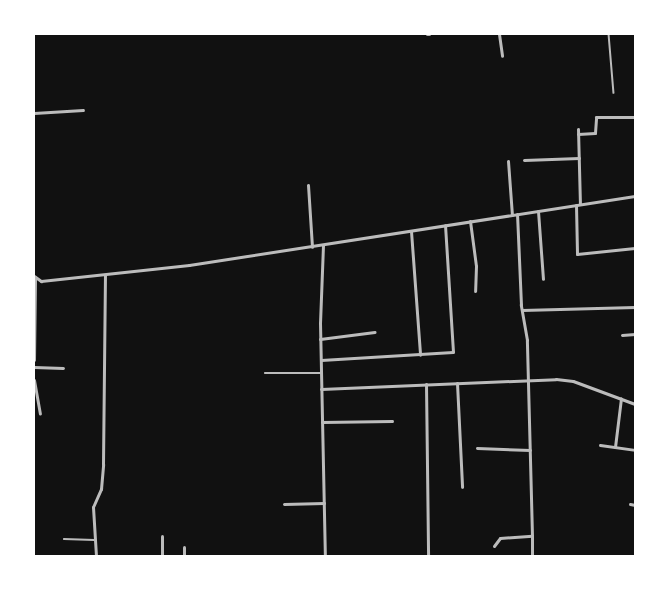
<!DOCTYPE html>
<html>
<head>
<meta charset="utf-8">
<style>
  body { margin:0 }
  #map { position:relative; width:669px; height:590px; overflow:hidden; background:#111; font-family:Signika,sans-serif }
  div>[style] { position:absolute }
  .service>* { height:1.5px; margin:-0.75px; padding:0 0.75px; transform-origin:0.75px; border-radius:0.75px; background:#bcbcbc }
  .minor>* { height:3px; margin:-1.5px; padding:0 1.5px; transform-origin:1.5px; border-radius:1.5px; background:#bcbcbc }
  span { translate:-50% -50%; white-space:nowrap; text-align:center; line-height:1.15; -webkit-text-stroke:4px #fff; paint-order:stroke }
  .frame { position:absolute; inset:0; border:35px solid #fff; pointer-events:none }
</style>
</head>
<body>
<div id="map">
  <div class="service">
    <i style="left:609px;top:34px;width:59px;rotate:85.2deg"></i>
    <i style="left:265px;top:373px;width:56px"></i>
    <i style="left:64px;top:539px;width:30px;rotate:2deg"></i>
  </div>
  <div class="minor">
    <i style="left:427px;top:34px;width:2px"></i>
    <i style="left:499px;top:34px;width:22px;rotate:82deg"></i>
    <i style="left:34px;top:113px;width:49px;rotate:-3.5deg"></i>
    <i style="left:578px;top:129px;width:75px;rotate:88.5deg"></i>
    <i style="left:578px;top:134px;width:17px;rotate:-3deg"></i>
    <i style="left:595px;top:133px;width:16px;rotate:-86deg"></i>
    <i style="left:596px;top:117px;width:39px"></i>
    <i style="left:524px;top:160px;width:55px;rotate:-2.1deg"></i>
    <i style="left:508px;top:161px;width:54px;rotate:85.8deg"></i>
    <i style="left:308px;top:185px;width:62px;rotate:86.3deg"></i>
    <i style="left:576px;top:205px;width:49px;rotate:88.8deg"></i>
    <i style="left:577px;top:254px;width:58px;rotate:-5.9deg"></i>
    <i style="left:538px;top:211px;width:68px;rotate:85.8deg"></i>
    <i style="left:470px;top:221px;width:45px;rotate:82.4deg"></i>
    <i style="left:476px;top:266px;width:25px;rotate:92deg"></i>
    <i style="left:411px;top:231px;width:124px;rotate:85.8deg"></i>
    <i style="left:323px;top:245px;width:78px;rotate:92.2deg"></i>
    <i style="left:320px;top:323px;width:233px;rotate:88.8deg"></i>
    <i style="left:34px;top:276px;width:9px;rotate:36deg"></i>
    <i style="left:41px;top:281px;width:149px;rotate:-6.2deg"></i>
    <i style="left:189px;top:265px;width:451px;rotate:-8.8deg"></i>
    <i style="left:522px;top:310px;width:113px;rotate:-1.5deg"></i>
    <i style="left:622px;top:335px;width:13px;rotate:-4deg"></i>
    <i style="left:320px;top:339px;width:55px;rotate:-7.3deg"></i>
    <i style="left:34px;top:360px;width:83px;rotate:-89.3deg"></i>
    <i style="left:321px;top:360px;width:132px;rotate:-3.5deg"></i>
    <i style="left:453px;top:352px;width:127px;rotate:-93.6deg"></i>
    <i style="left:34px;top:367px;width:29px;rotate:2deg"></i>
    <i style="left:34px;top:380px;width:34px;rotate:80deg"></i>
    <i style="left:457px;top:383px;width:104px;rotate:87.2deg"></i>
    <i style="left:426px;top:384px;width:172px;rotate:89.3deg"></i>
    <i style="left:321px;top:389px;width:235px;rotate:-2.4deg"></i>
    <i style="left:556px;top:379px;width:17px;rotate:7deg"></i>
    <i style="left:573px;top:381px;width:66px;rotate:20.4deg"></i>
    <i style="left:322px;top:422px;width:70px;rotate:-0.8deg"></i>
    <i style="left:600px;top:445px;width:35px;rotate:8deg"></i>
    <i style="left:615px;top:447px;width:49px;rotate:-83deg"></i>
    <i style="left:477px;top:448px;width:53px;rotate:2.2deg"></i>
    <i style="left:284px;top:504px;width:40px;rotate:-1.4deg"></i>
    <i style="left:630px;top:504px;width:5px;rotate:11deg"></i>
    <i style="left:494px;top:546px;width:10px;rotate:-53deg"></i>
    <i style="left:500px;top:538px;width:32px;rotate:-4deg"></i>
    <i style="left:532px;top:536px;width:196px;rotate:-91.5deg"></i>
    <i style="left:527px;top:340px;width:36px;rotate:-100deg"></i>
    <i style="left:521px;top:305px;width:91px;rotate:-92.5deg"></i>
    <i style="left:184px;top:547px;width:9px;rotate:90deg"></i>
    <i style="left:96px;top:556px;width:49px;rotate:-93.5deg"></i>
    <i style="left:93px;top:507px;width:20px;rotate:-66deg"></i>
    <i style="left:101px;top:489px;width:25px;rotate:-85deg"></i>
    <i style="left:103px;top:464px;width:189px;rotate:-89.4deg"></i>
    <i style="left:162px;top:556px;width:20px;rotate:-90deg"></i>
    <i style="left:532px;top:556px;width:20px;rotate:-90deg"></i>
  </div>
  <div class="frame"></div>
</div>
</body>
</html>
